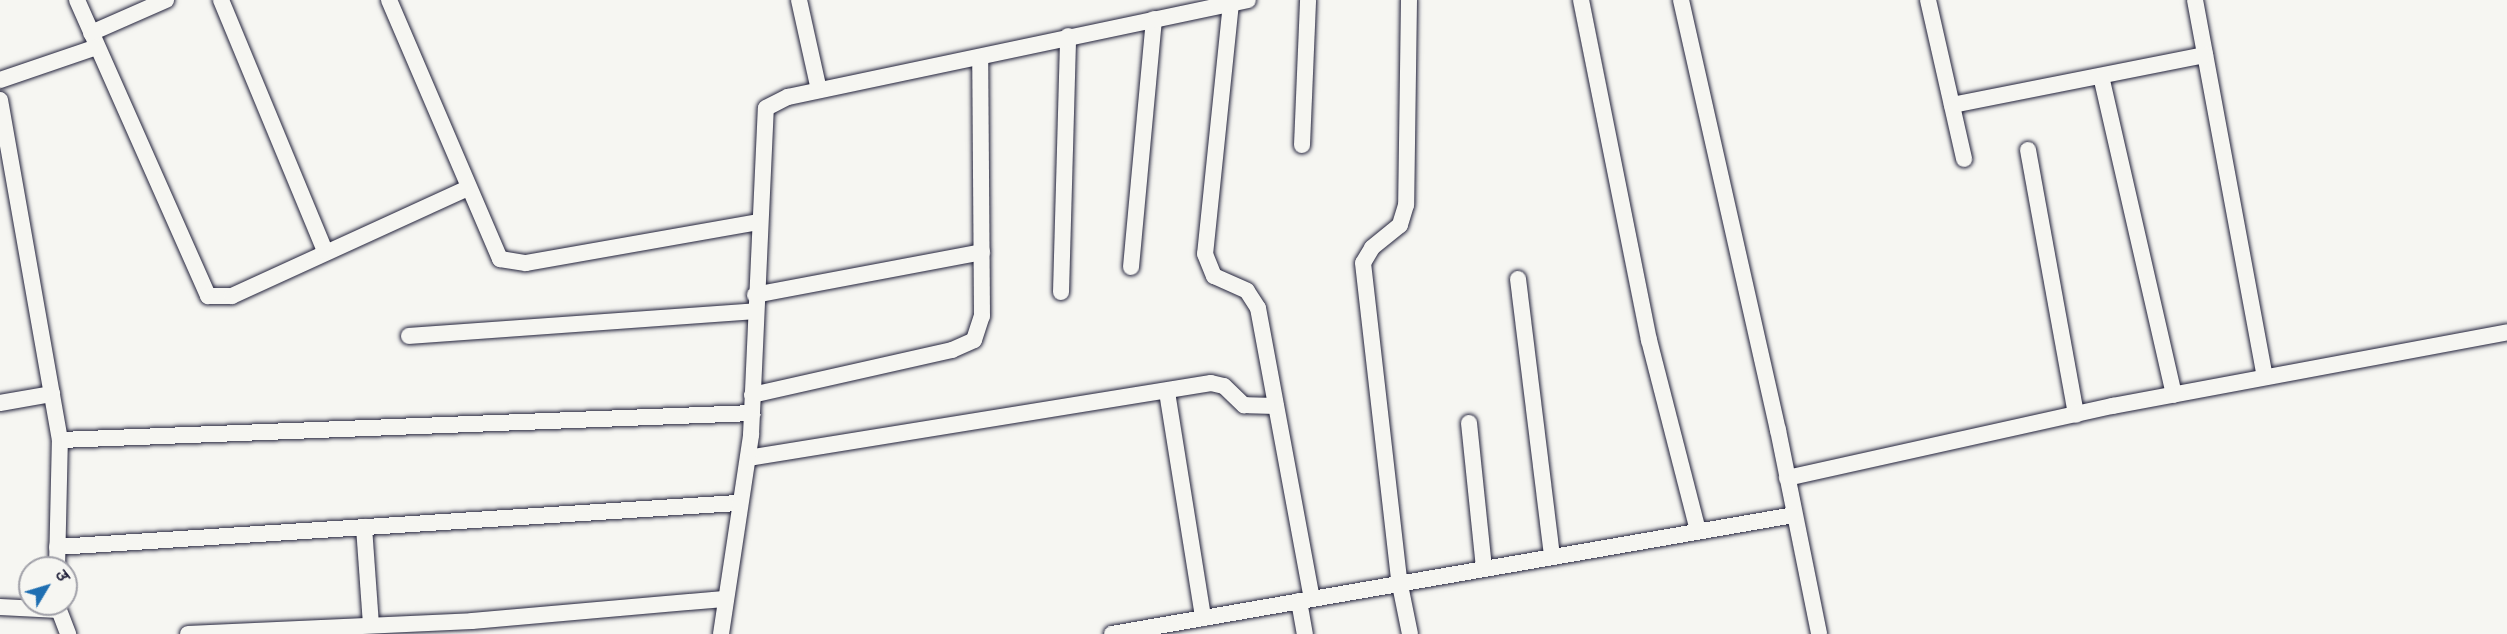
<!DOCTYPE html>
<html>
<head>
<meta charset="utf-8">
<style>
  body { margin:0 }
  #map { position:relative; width:2507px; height:634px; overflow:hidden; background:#f6f6f2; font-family:Kalam,"Playpen Sans Deva",sans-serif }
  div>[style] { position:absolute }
  .roads { filter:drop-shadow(0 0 2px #22223b) drop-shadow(0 0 2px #22223b) }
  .street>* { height:16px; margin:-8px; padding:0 8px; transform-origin:8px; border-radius:8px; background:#f6f6f2 }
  span { translate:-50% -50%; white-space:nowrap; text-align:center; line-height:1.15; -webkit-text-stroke:6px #f6f6f2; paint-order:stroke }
  .north { position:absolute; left:18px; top:556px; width:60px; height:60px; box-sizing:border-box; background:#f6f6f2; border:2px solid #a1a1a9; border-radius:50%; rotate:52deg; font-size:16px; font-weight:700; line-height:24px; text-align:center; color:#22223b }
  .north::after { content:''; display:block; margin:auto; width:21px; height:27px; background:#1f6fb2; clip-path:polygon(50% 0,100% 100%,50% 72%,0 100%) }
</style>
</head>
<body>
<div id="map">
  <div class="roads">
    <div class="street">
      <i style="left:77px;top:0;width:324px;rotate:66.1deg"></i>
      <i style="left:208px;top:296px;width:24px"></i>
      <i style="left:232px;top:296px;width:260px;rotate:-24.6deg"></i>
      <i style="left:221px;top:0;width:272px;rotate:67.5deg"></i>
      <i style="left:389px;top:0;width:282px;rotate:66.8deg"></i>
      <i style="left:500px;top:259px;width:26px;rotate:9deg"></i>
      <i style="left:526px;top:263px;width:236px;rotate:-10deg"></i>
      <i style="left:799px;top:0;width:92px;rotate:77.5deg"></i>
      <i style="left:1409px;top:0;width:205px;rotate:90.8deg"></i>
      <i style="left:1406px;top:205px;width:21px;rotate:107deg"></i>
      <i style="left:1400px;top:225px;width:36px;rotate:141deg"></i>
      <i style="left:1372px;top:248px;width:17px;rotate:121deg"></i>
      <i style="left:1363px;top:263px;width:319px;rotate:83.5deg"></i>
      <i style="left:1399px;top:580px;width:55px;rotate:78.5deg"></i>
      <i style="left:1581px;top:0;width:347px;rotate:78.7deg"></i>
      <i style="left:1649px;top:340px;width:197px;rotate:75.6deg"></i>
      <i style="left:1681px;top:0;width:441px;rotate:77.3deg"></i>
      <i style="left:1778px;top:430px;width:208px;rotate:78.6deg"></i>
      <i style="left:1928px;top:0;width:163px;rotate:77.2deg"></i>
      <i style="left:2195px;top:0;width:382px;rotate:79.5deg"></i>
      <i style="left:1231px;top:3px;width:252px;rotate:95.9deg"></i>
      <i style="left:1205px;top:254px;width:24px;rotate:68deg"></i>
      <i style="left:1214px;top:276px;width:36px;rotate:24deg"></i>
      <i style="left:1247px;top:291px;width:20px;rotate:57deg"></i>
      <i style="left:1258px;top:308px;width:295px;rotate:79.5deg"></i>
      <i style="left:91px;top:33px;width:82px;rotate:-23.7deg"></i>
      <i style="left:2101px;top:76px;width:327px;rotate:77.1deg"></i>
      <i style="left:0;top:80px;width:102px;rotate:-18.8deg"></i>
      <i style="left:0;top:100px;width:345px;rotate:80deg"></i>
      <i style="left:1952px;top:105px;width:258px;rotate:-11.2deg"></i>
      <i style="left:1302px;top:145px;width:145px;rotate:-87.6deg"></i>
      <i style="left:2028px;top:150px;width:269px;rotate:79.7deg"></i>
      <i style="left:1131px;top:267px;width:249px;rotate:-84.7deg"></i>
      <i style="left:1518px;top:279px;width:278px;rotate:83deg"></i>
      <i style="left:1061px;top:292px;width:256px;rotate:-88.4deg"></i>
      <i style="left:755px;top:295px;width:231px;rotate:-10.7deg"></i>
      <i style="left:409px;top:336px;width:347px;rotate:-4.1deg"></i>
      <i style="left:1167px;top:392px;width:229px;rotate:80.9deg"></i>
      <i style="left:752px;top:395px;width:205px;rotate:-12.7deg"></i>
      <i style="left:952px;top:350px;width:24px;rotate:-24deg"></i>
      <i style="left:974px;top:340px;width:25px;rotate:-72deg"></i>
      <i style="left:982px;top:316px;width:258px;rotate:-90.4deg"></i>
      <i style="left:0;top:403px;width:53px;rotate:-9.8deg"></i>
      <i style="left:1469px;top:423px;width:145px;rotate:84.1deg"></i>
      <i style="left:748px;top:458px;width:469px;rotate:-9.2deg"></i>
      <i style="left:1211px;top:383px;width:13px;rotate:13deg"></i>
      <i style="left:1224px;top:386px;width:28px;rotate:44deg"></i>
      <i style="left:1244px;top:405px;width:32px;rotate:2deg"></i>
      <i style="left:1787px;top:478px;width:334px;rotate:-12.5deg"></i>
      <i style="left:2113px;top:406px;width:401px;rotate:-10.6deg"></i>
      <i style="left:364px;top:527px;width:98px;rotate:85.9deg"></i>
      <i style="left:57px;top:547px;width:682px;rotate:-3.7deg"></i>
      <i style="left:57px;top:568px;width:128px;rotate:-88.7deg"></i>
      <i style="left:60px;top:440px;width:693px;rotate:-2.23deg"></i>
      <i style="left:1299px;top:601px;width:34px;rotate:80deg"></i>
      <i style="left:0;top:607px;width:59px;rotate:2.9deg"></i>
      <i style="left:59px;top:610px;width:26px;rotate:69deg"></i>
      <i style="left:188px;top:634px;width:284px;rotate:-2.6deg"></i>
      <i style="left:472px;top:621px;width:253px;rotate:-5deg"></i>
      <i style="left:721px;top:634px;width:201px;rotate:-81.4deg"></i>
      <i style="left:751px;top:435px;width:327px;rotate:-87.4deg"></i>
      <i style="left:766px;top:108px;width:25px;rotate:-27deg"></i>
      <i style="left:788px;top:97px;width:470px;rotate:-11.9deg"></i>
      <i style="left:1112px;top:634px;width:692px;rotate:-9.9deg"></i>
    </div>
  </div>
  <div class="north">उ</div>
</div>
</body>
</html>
